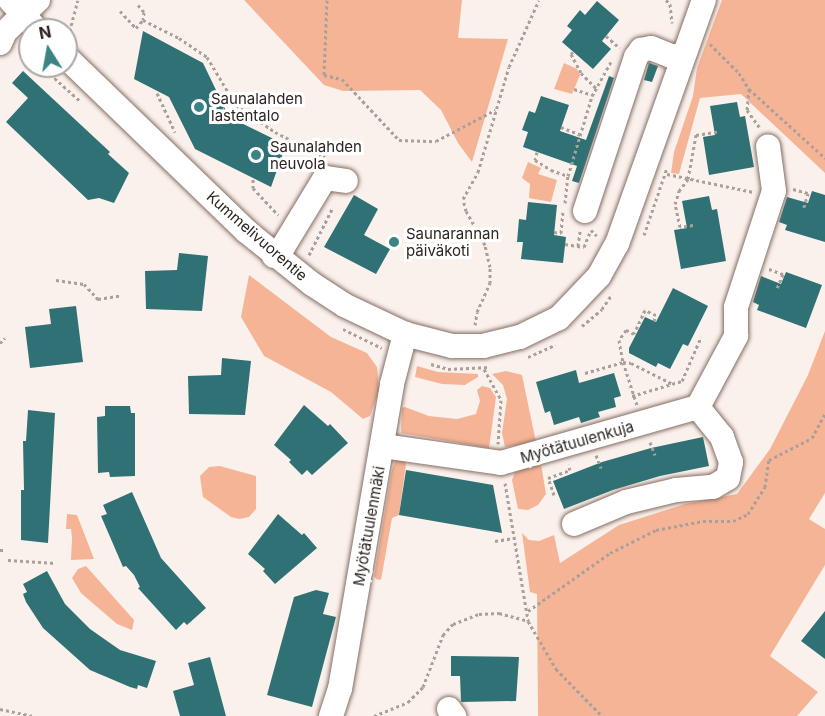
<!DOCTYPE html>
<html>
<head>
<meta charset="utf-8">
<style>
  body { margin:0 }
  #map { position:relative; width:825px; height:716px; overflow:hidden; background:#fbf1ec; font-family:Inter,sans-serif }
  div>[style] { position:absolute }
  .green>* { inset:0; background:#f6b496 }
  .building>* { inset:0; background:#2f7174 }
  .path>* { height:3px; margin-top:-1.5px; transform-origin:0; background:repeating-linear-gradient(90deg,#a9a09b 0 3px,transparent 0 6px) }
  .roads { filter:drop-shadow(0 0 2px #846e64) drop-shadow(0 0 2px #846e64) }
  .minor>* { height:24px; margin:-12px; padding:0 12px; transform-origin:12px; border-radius:12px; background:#fff }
  .dots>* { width:16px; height:16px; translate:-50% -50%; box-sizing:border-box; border:3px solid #fff; border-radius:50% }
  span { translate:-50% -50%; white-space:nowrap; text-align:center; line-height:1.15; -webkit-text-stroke:6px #fff; paint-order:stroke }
  .poi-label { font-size:15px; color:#2d2420 }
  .left { translate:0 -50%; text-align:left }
  .street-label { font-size:15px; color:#2d2420 }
  .north { position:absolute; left:18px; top:18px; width:60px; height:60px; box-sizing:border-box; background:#fff; border:2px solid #aba7a6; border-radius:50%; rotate:349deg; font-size:16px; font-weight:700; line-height:24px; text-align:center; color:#2d2420 }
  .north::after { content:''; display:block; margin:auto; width:21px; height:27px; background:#3b8385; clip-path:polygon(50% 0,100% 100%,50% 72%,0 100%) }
</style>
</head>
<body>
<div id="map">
  <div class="green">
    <i style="clip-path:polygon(244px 0,462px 0,458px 38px,508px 39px,472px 162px,458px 143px,441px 110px,420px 90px,343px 91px,324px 85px)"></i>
    <i style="clip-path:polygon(722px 0,825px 0,825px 173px,741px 94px,700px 98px,679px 174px,671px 173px,674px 152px,693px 96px,697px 68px)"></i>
    <i style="clip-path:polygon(564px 63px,577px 69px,580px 75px,572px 94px,554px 89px)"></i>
    <i style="clip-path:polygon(528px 162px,541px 168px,538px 174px,557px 180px,551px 202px,529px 198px,530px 184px,522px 178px)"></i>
    <i style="clip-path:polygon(249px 275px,331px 337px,367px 353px,377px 367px,379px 390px,370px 416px,363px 419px,331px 392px,264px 356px,241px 317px)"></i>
    <i style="clip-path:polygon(825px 331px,825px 493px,809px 519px,825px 529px,825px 565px,770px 656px,818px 692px,797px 716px,538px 716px,537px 594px,530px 592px,522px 533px,529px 540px,539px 541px,554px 535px,560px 563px,619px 525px,685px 504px,737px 494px,770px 449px,808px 375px)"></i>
    <i style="clip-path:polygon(417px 366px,438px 372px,478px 374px,478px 377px,465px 385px,442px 384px,415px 377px)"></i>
    <i style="clip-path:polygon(506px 371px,522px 375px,536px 442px,505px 447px,502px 433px,507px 399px,503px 385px,492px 374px)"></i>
    <i style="clip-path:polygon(482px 386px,490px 388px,496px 397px,489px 448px,401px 433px,402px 408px,405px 407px,429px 416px,457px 419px,476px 414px,480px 401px,477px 390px)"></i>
    <i style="clip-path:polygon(396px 459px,405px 460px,406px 464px,399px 515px,392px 518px,381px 580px,376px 579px,374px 576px,392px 470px)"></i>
    <i style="clip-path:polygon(541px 464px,546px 494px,538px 505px,528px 510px,518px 509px,512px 480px,516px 470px)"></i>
    <i style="clip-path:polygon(220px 466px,256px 476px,256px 509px,249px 517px,239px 519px,231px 517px,203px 497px,200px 476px,209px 467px)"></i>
    <i style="clip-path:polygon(67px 514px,77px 515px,94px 559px,71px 560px,72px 538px,71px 529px,66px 529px)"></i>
    <i style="clip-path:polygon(86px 566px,134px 620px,132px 630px,117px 624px,81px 593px,72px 578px,78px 569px)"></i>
  </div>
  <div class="building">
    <i style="clip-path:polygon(597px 1px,619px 20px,602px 41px,611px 49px,593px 69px,562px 42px,572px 30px,567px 26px,580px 10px,585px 15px)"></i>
    <i style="clip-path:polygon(143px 31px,203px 63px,229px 117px,286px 145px,271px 187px,195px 149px,169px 97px,134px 79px)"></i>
    <i style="clip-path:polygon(649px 63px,658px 66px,652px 82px,644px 80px)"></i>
    <i style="clip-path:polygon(23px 71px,110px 152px,108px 154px,129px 173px,114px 203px,99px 198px,88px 200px,6px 122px,28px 98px,12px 83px)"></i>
    <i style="clip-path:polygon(609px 76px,614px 78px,579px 183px,572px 181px,577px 166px,523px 147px,528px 132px,522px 130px,529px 111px,535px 113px,541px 96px,569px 105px,560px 131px,586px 140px)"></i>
    <i style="clip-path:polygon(737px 102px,740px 117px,745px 116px,754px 167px,709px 175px,703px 137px,715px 135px,710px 106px)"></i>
    <i style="clip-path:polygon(812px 191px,825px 195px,825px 242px,785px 230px,787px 225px,779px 222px,787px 197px,808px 203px)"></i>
    <i style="clip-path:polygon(354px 195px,378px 209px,364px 235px,390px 249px,376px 274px,324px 247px)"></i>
    <i style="clip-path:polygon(709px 196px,712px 210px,717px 209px,726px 261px,681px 269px,674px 230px,687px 228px,682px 201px)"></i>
    <i style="clip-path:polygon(528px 202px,557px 205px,554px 235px,566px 237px,563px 263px,521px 259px,523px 242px,517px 242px,519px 219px,526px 220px)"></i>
    <i style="clip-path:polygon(179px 253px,208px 256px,202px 311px,146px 309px,145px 271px,177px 270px)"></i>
    <i style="clip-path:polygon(786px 272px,822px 285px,806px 328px,757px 310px,759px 305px,753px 302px,761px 276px,781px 284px)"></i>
    <i style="clip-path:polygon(673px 288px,708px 306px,688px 346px,683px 344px,670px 369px,658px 363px,656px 367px,629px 353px,629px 348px,645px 317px,656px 322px)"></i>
    <i style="clip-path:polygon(76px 306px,83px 362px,30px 368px,25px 327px,51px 324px,49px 309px)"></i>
    <i style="clip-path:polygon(222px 358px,251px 361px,245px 415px,189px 414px,188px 376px,221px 375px)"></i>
    <i style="clip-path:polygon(576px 370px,579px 383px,614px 373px,621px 396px,614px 398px,616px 407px,598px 412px,600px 417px,581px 423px,579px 417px,554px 425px,550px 411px,545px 413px,536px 382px)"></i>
    <i style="clip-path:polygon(304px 405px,328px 426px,330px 424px,348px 443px,312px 475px,307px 470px,302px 475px,289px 462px,291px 460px,274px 445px)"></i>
    <i style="clip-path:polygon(105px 406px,130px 406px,131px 413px,135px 413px,135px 476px,110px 477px,109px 472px,98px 473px,97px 417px,105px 416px)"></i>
    <i style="clip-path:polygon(28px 410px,55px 413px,48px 543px,21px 540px,21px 490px,24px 490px,23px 441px,26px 441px)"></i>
    <i style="clip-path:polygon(703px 437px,709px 466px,660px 476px,613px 490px,564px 509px,553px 481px,602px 462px,651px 448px)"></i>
    <i style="clip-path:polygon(406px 470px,493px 485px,502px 533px,399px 515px)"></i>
    <i style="clip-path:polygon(132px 492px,161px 558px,206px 608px,187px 625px,184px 622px,176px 630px,138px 588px,140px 587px,134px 575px,126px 566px,123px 567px,101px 516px,107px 514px,103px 505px)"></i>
    <i style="clip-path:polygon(278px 514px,302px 535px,304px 533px,317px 548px,275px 584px,263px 571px,265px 569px,248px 554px)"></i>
    <i style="clip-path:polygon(47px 571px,65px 604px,90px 629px,120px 650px,156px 661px,147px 688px,138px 685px,137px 689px,130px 687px,90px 670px,43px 628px,26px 602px,23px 594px,27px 592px,23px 584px)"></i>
    <i style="clip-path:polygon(316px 590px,329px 593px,323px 614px,336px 617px,312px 707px,267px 695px,294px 597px)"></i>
    <i style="clip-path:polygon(825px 611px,825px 659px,801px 641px)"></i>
    <i style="clip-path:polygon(451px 656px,519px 657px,516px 701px,461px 702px,460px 676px,451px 676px)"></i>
    <i style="clip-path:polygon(210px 657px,226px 716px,180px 716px,173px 691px,194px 685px,188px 663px)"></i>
  </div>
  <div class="path">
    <i style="left:327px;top:0;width:75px;rotate:92.3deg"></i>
    <i style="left:324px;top:75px;width:18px;rotate:13deg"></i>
    <i style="left:342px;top:79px;width:83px;rotate:46.9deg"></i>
    <i style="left:399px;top:140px;width:37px;rotate:2deg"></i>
    <i style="left:436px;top:141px;width:67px;rotate:-27.7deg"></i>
    <i style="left:666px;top:0;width:6px;rotate:45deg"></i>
    <i style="left:670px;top:4px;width:19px;rotate:84deg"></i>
    <i style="left:138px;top:5px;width:9px;rotate:49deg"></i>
    <i style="left:144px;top:12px;width:8px;rotate:97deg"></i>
    <i style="left:143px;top:20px;width:40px;rotate:26.6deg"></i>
    <i style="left:179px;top:38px;width:34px;rotate:34deg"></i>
    <i style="left:207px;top:57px;width:56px;rotate:58.9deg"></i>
    <i style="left:236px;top:105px;width:47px;rotate:34.7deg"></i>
    <i style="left:275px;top:132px;width:58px;rotate:26.6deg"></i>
    <i style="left:120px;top:11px;width:23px;rotate:47deg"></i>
    <i style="left:136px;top:28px;width:11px;rotate:-49deg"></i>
    <i style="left:606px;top:36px;width:18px;rotate:41deg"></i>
    <i style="left:68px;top:37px;width:38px;rotate:-75deg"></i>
    <i style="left:710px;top:44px;width:41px;rotate:45deg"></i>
    <i style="left:739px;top:73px;width:19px;rotate:58deg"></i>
    <i style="left:749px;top:89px;width:103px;rotate:42.2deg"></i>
    <i style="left:20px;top:47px;width:13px;rotate:42deg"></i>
    <i style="left:573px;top:52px;width:3px;rotate:135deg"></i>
    <i style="left:571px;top:54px;width:21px;rotate:62deg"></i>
    <i style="left:581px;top:73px;width:21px;rotate:45deg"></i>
    <i style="left:41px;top:66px;width:52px;rotate:41.9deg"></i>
    <i style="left:574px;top:89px;width:19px;rotate:18deg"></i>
    <i style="left:749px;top:89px;width:21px;rotate:95deg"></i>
    <i style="left:747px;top:110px;width:22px;rotate:54deg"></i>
    <i style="left:157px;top:93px;width:43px;rotate:65.2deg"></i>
    <i style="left:561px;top:127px;width:22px;rotate:22deg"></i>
    <i style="left:537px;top:152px;width:8px;rotate:104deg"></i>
    <i style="left:535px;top:160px;width:19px;rotate:32deg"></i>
    <i style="left:551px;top:170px;width:18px;rotate:19deg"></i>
    <i style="left:667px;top:174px;width:88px;rotate:11.8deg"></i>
    <i style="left:253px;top:179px;width:9px;rotate:90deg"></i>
    <i style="left:253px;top:188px;width:37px;rotate:47deg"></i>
    <i style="left:793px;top:189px;width:16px;rotate:15deg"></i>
    <i style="left:808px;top:193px;width:15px;rotate:106deg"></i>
    <i style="left:565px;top:203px;width:27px;rotate:-84deg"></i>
    <i style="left:568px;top:176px;width:84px;rotate:-73.3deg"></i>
    <i style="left:592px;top:96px;width:39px;rotate:-61deg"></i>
    <i style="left:693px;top:225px;width:13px;rotate:171deg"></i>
    <i style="left:680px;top:227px;width:24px;rotate:-102deg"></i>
    <i style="left:675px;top:204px;width:14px;rotate:-73deg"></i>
    <i style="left:679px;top:191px;width:15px;rotate:-53deg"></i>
    <i style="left:688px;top:179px;width:45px;rotate:-79.7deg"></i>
    <i style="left:696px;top:135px;width:24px;rotate:-9deg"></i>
    <i style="left:554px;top:232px;width:7px;rotate:8deg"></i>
    <i style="left:561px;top:233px;width:21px;rotate:-85deg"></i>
    <i style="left:644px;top:235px;width:71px;rotate:-71.1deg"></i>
    <i style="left:565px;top:244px;width:19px;rotate:9deg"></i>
    <i style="left:584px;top:247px;width:18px;rotate:-68deg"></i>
    <i style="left:591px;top:230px;width:8px;rotate:45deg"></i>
    <i style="left:578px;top:246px;width:15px;rotate:-82deg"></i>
    <i style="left:309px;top:255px;width:54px;rotate:-63.4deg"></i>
    <i style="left:769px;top:269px;width:15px;rotate:20deg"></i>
    <i style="left:783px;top:274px;width:15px;rotate:113deg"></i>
    <i style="left:56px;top:280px;width:28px;rotate:8deg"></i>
    <i style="left:84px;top:284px;width:21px;rotate:47deg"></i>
    <i style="left:98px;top:299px;width:24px;rotate:-9deg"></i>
    <i style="left:654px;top:321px;width:6px;rotate:-72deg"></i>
    <i style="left:656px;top:315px;width:12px;rotate:-156deg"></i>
    <i style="left:645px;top:310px;width:26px;rotate:115deg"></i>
    <i style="left:634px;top:334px;width:9px;rotate:-153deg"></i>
    <i style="left:626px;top:330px;width:12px;rotate:125deg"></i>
    <i style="left:619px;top:340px;width:22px;rotate:80deg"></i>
    <i style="left:623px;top:362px;width:8px;rotate:7deg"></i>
    <i style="left:631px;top:363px;width:47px;rotate:26.6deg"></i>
    <i style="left:475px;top:325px;width:13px;rotate:-81deg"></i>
    <i style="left:477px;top:312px;width:32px;rotate:-66deg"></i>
    <i style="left:490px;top:283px;width:16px;rotate:-90deg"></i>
    <i style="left:490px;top:267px;width:23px;rotate:-103deg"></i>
    <i style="left:485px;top:245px;width:39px;rotate:-119deg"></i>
    <i style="left:466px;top:211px;width:12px;rotate:-104deg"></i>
    <i style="left:463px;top:199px;width:31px;rotate:-61deg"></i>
    <i style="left:478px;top:172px;width:109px;rotate:-73.6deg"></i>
    <i style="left:509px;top:67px;width:73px;rotate:-65.9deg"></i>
    <i style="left:582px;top:326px;width:26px;rotate:-40deg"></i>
    <i style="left:602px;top:309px;width:18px;rotate:-56deg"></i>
    <i style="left:343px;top:329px;width:43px;rotate:26deg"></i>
    <i style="left:0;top:343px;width:7px;rotate:-45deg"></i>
    <i style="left:528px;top:357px;width:30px;rotate:-24deg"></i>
    <i style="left:431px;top:364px;width:18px;rotate:16deg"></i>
    <i style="left:448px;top:369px;width:42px;rotate:-2.7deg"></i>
    <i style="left:484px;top:369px;width:35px;rotate:61deg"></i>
    <i style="left:501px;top:400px;width:44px;rotate:93.9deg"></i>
    <i style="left:585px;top:373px;width:40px;rotate:-16deg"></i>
    <i style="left:623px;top:362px;width:45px;rotate:72deg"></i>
    <i style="left:632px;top:396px;width:52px;rotate:-16.7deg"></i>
    <i style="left:682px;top:381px;width:48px;rotate:-66.6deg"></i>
    <i style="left:650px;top:442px;width:14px;rotate:69deg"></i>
    <i style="left:596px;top:455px;width:14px;rotate:69deg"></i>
    <i style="left:505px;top:483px;width:140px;rotate:80.5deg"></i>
    <i style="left:528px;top:621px;width:56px;rotate:59.7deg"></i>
    <i style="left:556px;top:669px;width:66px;rotate:45.6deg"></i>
    <i style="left:554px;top:495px;width:18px;rotate:-109deg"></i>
    <i style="left:548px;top:478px;width:23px;rotate:-20deg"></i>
    <i style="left:570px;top:470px;width:6px;rotate:-108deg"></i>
    <i style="left:495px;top:541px;width:20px;rotate:-9deg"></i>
    <i style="left:0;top:550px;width:5px"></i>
    <i style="left:8px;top:560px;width:48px;rotate:3.6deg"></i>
    <i style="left:528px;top:611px;width:100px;rotate:-35.3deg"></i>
    <i style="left:610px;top:553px;width:51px;rotate:-26.6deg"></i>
    <i style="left:656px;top:530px;width:48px;rotate:-10.8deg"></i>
    <i style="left:703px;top:521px;width:30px"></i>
    <i style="left:733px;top:521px;width:17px;rotate:-25deg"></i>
    <i style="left:748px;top:514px;width:32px;rotate:-58deg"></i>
    <i style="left:765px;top:487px;width:27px;rotate:-82deg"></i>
    <i style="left:769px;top:460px;width:48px;rotate:-27.1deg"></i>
    <i style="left:812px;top:438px;width:27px;rotate:-62deg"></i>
    <i style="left:0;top:709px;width:33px;rotate:12deg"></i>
    <i style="left:374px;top:716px;width:37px;rotate:-22deg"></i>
    <i style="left:408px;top:702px;width:21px;rotate:-45deg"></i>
    <i style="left:423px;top:687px;width:56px;rotate:-69deg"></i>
    <i style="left:443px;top:635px;width:15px;rotate:-48deg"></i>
    <i style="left:453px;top:624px;width:28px;rotate:-21deg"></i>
    <i style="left:479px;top:614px;width:20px;rotate:-3deg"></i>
    <i style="left:499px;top:613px;width:30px;rotate:15deg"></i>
  </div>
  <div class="roads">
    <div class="minor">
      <i style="left:10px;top:0;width:40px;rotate:48deg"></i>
      <i style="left:0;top:43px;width:12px;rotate:-66deg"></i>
      <i style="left:5px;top:32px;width:46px;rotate:-44.1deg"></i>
      <i style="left:66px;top:57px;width:250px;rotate:44deg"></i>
      <i style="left:246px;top:231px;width:85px;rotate:38.8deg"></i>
      <i style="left:312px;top:284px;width:38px;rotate:33deg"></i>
      <i style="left:344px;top:305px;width:68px;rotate:25.4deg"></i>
      <i style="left:405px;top:334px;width:49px;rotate:14.3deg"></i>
      <i style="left:452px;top:346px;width:31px"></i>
      <i style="left:483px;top:346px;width:38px;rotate:-14deg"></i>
      <i style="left:520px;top:337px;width:43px;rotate:-26deg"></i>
      <i style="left:559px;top:318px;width:58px;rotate:-46.4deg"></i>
      <i style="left:599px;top:276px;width:37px;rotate:-61deg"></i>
      <i style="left:617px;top:244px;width:259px;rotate:-70.4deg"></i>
      <i style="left:585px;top:211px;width:162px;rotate:-71.7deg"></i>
      <i style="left:636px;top:57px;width:9px;rotate:-54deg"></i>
      <i style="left:641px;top:50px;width:10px;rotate:-11deg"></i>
      <i style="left:651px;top:48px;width:22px;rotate:22deg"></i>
      <i style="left:671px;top:56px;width:12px;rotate:5deg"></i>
      <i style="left:274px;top:256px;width:13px;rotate:-45deg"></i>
      <i style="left:283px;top:247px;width:81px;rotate:-58.7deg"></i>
      <i style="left:325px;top:178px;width:21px;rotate:8deg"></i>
      <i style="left:698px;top:407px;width:81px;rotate:-61.8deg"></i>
      <i style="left:736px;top:336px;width:29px;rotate:-90deg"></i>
      <i style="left:736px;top:307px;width:122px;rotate:-71.9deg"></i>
      <i style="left:774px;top:191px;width:45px;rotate:-97.6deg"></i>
      <i style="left:383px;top:446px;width:119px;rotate:8.2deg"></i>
      <i style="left:501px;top:463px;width:205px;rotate:-15.9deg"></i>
      <i style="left:574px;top:524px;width:56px;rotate:-22.9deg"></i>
      <i style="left:626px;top:502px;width:51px;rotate:-13.5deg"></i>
      <i style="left:676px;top:490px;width:37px;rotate:-5deg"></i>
      <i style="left:713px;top:487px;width:17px;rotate:-31deg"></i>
      <i style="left:728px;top:478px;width:16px;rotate:-79deg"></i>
      <i style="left:731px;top:462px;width:27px;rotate:-110deg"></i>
      <i style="left:722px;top:437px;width:38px;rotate:-129deg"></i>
      <i style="left:449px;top:709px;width:9px;rotate:54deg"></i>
      <i style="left:331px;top:716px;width:28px;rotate:-72deg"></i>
      <i style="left:340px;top:689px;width:309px;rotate:-80.3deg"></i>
      <i style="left:392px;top:384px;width:52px;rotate:-75.4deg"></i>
    </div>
  </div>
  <div class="dots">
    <i style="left:199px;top:107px;background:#3b8385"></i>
    <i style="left:256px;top:155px;background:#3b8385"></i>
    <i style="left:394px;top:242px;background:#3b8385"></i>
  </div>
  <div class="poi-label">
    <span class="left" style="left:211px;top:107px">Saunalahden<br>lastentalo</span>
    <span class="left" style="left:270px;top:155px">Saunalahden<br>neuvola</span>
    <span class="left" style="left:406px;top:242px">Saunarannan<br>päiväkoti</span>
  </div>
  <div class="street-label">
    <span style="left:257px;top:236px;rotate:41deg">Kummelivuorentie</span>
    <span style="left:577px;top:442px;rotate:-16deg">Myötätuulenkuja</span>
    <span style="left:369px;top:526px;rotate:-80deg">Myötätuulenmäki</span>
  </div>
  <div class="north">N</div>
</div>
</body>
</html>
